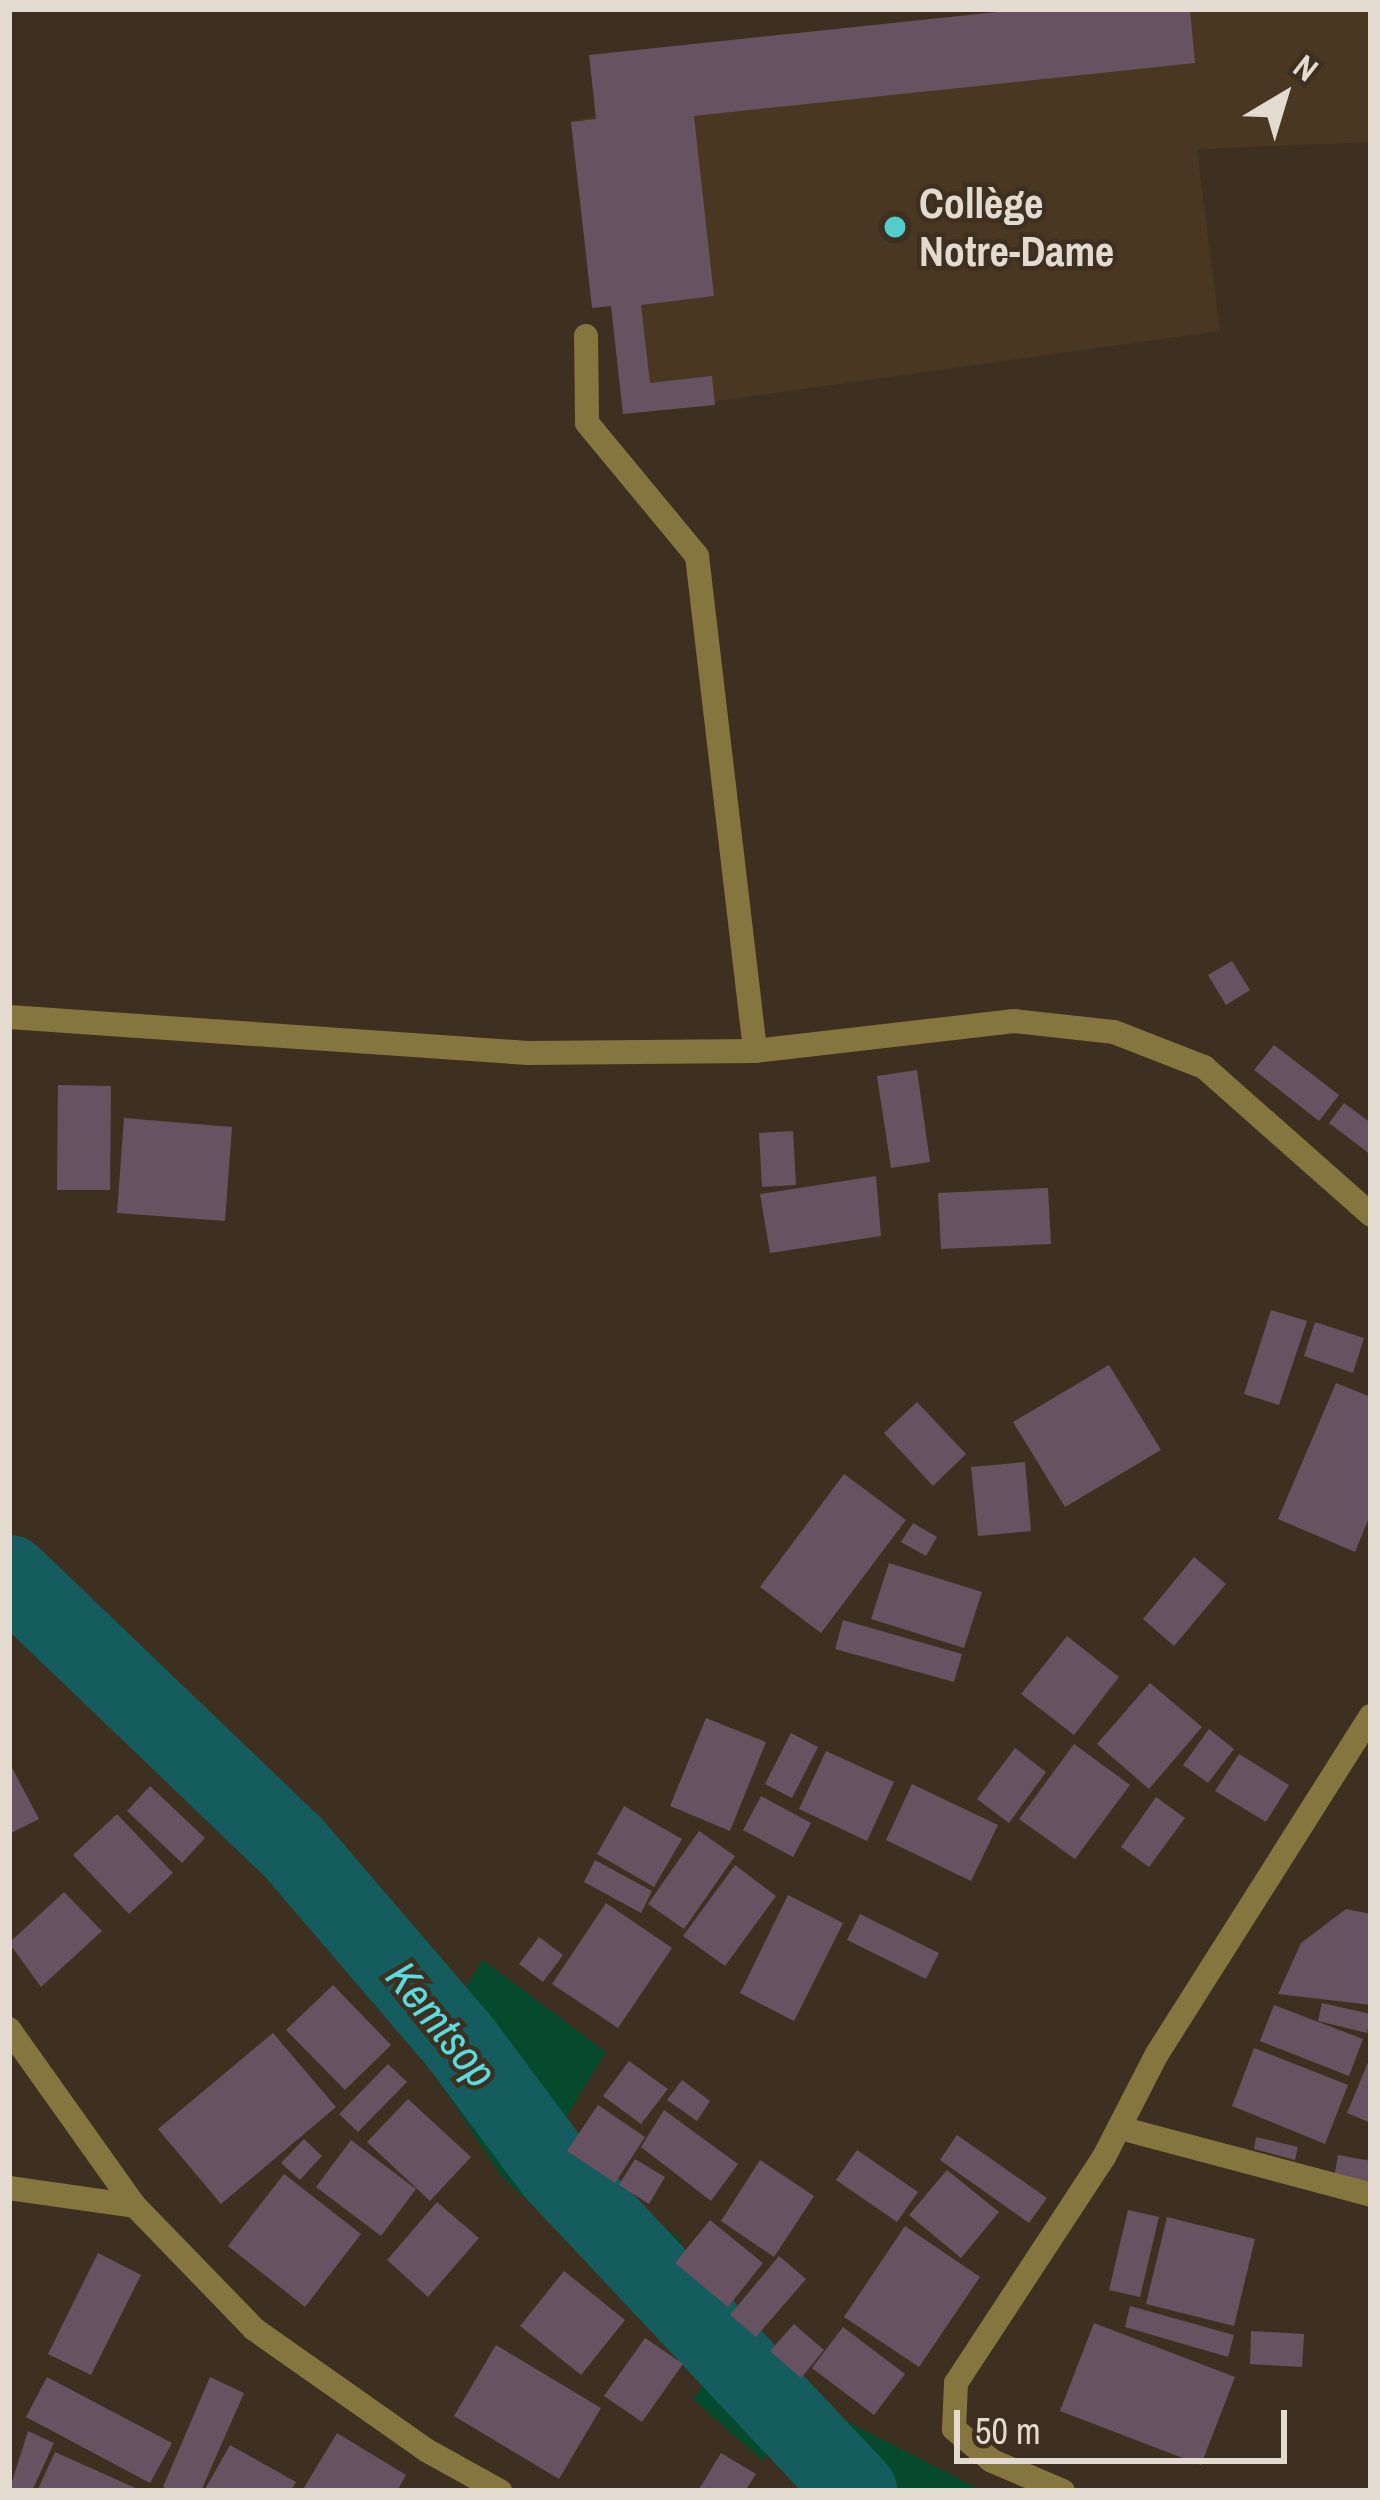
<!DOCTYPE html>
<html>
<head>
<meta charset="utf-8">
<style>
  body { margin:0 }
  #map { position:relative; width:1380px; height:2500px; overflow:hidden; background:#3e3020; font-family:"Archivo Narrow",sans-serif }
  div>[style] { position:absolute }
  .built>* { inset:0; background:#4a3721 }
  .green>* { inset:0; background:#054a2c }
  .river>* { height:81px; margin:-40.5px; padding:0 40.5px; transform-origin:40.5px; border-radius:40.5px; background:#155c5e }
  .building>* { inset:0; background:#665260 }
  .minor>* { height:24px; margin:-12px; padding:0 12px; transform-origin:12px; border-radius:12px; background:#85753e }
  .dots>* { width:33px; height:33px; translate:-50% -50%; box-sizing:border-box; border:6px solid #3e3020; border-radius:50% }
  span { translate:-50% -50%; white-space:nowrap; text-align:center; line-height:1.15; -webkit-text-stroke:9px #3e3020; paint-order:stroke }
  .poi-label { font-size:42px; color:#e3dad0; font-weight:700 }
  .left { translate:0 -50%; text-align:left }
  .water-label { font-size:45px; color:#59dcdf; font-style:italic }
  .frame { position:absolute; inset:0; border:12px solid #e3dad0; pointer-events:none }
  .north { position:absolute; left:1224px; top:36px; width:120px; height:120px; -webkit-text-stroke:9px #3e3020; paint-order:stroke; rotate:38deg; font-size:33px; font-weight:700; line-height:48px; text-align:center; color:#e3dad0 }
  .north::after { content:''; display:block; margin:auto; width:42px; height:54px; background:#e3dad0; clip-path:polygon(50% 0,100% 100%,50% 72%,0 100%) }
  .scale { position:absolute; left:954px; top:2410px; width:333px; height:54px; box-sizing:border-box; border:6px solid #e3dad0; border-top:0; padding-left:15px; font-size:36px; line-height:42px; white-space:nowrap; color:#e3dad0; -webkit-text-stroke:9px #3e3020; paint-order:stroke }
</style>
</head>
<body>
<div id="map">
  <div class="built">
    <i style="clip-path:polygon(1025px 9px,1371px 9px,1371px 142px,1197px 149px,1220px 331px,623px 414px,611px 306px,571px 122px)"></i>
  </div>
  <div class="green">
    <i style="clip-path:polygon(483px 1960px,606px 2052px,550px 2143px,682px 2241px,665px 2264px,809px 2402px,983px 2491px,813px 2491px,774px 2443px,763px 2461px,693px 2399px,713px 2373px,501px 2176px,422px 2055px)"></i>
  </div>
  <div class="river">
    <i style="left:9px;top:1575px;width:390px;rotate:43.8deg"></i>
    <i style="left:291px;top:1845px;width:258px;rotate:49.4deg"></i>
    <i style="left:459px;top:2041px;width:162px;rotate:53.3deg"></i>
    <i style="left:556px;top:2171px;width:439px;rotate:46.8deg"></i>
  </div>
  <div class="building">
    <i style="clip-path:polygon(1025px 9px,1190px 9px,1195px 63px,694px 116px,714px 296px,641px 305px,650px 383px,712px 376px,715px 405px,623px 414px,611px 306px,592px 308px,571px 122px,596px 119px,589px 55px)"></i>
    <i style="clip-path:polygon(1232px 961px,1250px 990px,1226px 1005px,1208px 975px)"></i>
    <i style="clip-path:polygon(1274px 1045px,1339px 1095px,1319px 1121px,1254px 1070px)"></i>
    <i style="clip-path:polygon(917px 1070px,930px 1162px,891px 1168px,877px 1076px)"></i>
    <i style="clip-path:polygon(58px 1085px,111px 1086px,110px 1190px,57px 1190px)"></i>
    <i style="clip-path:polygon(1344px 1103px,1371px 1123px,1371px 1155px,1329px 1123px)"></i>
    <i style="clip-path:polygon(124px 1118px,232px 1127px,225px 1221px,117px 1213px)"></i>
    <i style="clip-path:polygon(793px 1131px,796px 1185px,762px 1187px,759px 1133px)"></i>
    <i style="clip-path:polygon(876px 1176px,881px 1236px,770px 1253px,760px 1194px)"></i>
    <i style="clip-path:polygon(1048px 1188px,1051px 1244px,941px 1249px,938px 1193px)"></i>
    <i style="clip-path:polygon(1271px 1310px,1307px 1321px,1279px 1405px,1244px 1394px)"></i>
    <i style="clip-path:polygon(1315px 1322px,1364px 1338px,1353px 1373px,1304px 1356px)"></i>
    <i style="clip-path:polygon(1109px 1365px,1161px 1450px,1065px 1507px,1013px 1422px)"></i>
    <i style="clip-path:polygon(1336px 1383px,1371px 1397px,1371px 1513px,1355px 1552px,1278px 1519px)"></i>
    <i style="clip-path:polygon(917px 1402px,966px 1454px,933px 1486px,884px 1433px)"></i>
    <i style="clip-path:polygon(1025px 1462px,1031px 1531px,978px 1536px,971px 1467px)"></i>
    <i style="clip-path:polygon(844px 1474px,906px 1520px,821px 1633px,760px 1587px)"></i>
    <i style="clip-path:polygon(913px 1523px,937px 1537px,926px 1556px,901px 1542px)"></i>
    <i style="clip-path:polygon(1194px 1557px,1226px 1584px,1174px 1646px,1143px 1619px)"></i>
    <i style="clip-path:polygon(889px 1563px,982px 1592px,964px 1648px,871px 1619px)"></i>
    <i style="clip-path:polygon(843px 1620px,962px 1654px,954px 1682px,835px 1649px)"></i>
    <i style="clip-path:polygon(1067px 1636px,1119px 1677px,1074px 1735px,1021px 1694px)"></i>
    <i style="clip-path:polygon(1150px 1683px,1202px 1727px,1149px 1789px,1097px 1744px)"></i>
    <i style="clip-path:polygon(706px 1718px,766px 1742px,730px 1831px,670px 1806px)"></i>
    <i style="clip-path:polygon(1209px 1729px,1234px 1749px,1208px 1783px,1183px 1765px)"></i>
    <i style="clip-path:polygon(791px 1733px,818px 1747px,792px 1798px,765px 1784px)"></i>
    <i style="clip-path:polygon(1074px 1744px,1130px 1785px,1075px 1859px,1019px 1819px)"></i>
    <i style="clip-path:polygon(1015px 1748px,1046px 1772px,1009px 1823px,977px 1799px)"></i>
    <i style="clip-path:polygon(826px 1751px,894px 1782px,867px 1841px,799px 1809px)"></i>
    <i style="clip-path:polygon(1239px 1754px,1289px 1785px,1266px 1822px,1215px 1791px)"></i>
    <i style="clip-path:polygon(9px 1762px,39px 1819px,9px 1834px)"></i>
    <i style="clip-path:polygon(912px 1784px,998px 1825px,971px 1881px,886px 1840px)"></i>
    <i style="clip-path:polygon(150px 1786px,205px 1838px,182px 1863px,127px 1811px)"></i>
    <i style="clip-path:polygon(761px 1796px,811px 1823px,793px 1857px,743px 1830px)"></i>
    <i style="clip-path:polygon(1156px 1797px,1185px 1818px,1149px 1867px,1121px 1847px)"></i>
    <i style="clip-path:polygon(624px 1806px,682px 1839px,654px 1887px,597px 1854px)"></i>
    <i style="clip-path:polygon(117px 1814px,173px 1873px,129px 1914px,73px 1855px)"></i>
    <i style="clip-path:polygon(699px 1831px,735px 1856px,684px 1929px,648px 1904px)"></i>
    <i style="clip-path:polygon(595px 1860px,652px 1891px,641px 1913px,584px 1882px)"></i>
    <i style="clip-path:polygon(735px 1865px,776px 1896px,725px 1966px,683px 1936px)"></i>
    <i style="clip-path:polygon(64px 1892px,102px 1931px,41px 1987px,9px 1943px)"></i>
    <i style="clip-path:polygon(788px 1895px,843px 1923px,794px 2021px,740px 1993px)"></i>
    <i style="clip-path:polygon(606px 1903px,672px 1948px,618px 2028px,552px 1984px)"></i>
    <i style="clip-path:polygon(1346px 1909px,1371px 1914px,1371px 2005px,1278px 1994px,1301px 1943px)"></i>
    <i style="clip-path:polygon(860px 1914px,939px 1953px,926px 1979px,847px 1940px)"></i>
    <i style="clip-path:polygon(539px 1937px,563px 1955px,543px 1982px,519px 1964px)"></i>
    <i style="clip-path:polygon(333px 1985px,391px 2045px,345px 2090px,286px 2030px)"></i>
    <i style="clip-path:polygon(1322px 2003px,1371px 2014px,1367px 2033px,1318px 2021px)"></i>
    <i style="clip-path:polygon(1274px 2005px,1363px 2039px,1349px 2076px,1260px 2041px)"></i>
    <i style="clip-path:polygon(273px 2033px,336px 2107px,221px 2204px,158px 2129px)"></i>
    <i style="clip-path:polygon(1254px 2048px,1348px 2085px,1325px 2144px,1232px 2106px)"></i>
    <i style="clip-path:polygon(1371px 2055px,1371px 2123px,1347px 2113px)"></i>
    <i style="clip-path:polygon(629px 2061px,668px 2089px,641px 2124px,603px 2096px)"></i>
    <i style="clip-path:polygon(388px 2064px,407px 2082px,358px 2132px,339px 2114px)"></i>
    <i style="clip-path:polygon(682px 2080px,710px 2101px,697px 2121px,667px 2100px)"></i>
    <i style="clip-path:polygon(408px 2099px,471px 2157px,430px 2201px,367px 2142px)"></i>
    <i style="clip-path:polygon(598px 2105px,645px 2137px,615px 2183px,567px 2151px)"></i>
    <i style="clip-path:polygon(664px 2110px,738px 2164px,711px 2201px,641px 2147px)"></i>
    <i style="clip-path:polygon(957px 2135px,1047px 2198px,1029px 2223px,940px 2160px)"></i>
    <i style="clip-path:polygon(1256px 2137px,1298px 2147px,1295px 2160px,1254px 2149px)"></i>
    <i style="clip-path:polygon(304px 2139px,322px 2156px,300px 2180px,281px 2163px)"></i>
    <i style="clip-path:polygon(351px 2140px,416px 2189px,381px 2236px,316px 2187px)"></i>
    <i style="clip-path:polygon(857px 2150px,918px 2192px,897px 2222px,836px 2180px)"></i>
    <i style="clip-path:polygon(1338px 2155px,1371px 2161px,1371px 2185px,1334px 2178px)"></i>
    <i style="clip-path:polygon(635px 2159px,665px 2177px,649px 2204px,619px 2185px)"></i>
    <i style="clip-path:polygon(760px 2160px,814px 2196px,774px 2257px,721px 2221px)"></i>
    <i style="clip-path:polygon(947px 2170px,999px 2212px,961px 2258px,909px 2215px)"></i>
    <i style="clip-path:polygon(284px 2174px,361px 2234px,305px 2307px,228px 2246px)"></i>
    <i style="clip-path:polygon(437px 2202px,479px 2238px,428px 2297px,387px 2260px)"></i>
    <i style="clip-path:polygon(1128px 2210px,1159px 2217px,1140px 2297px,1109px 2290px)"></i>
    <i style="clip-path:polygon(1167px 2217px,1255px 2239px,1234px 2326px,1146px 2304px)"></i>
    <i style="clip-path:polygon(710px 2220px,763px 2263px,728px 2307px,675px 2263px)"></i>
    <i style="clip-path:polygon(905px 2226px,980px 2277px,919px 2367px,844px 2317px)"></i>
    <i style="clip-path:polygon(98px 2253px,141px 2275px,91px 2375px,48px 2354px)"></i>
    <i style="clip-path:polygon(779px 2256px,806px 2279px,756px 2337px,730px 2315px)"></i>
    <i style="clip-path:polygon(564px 2271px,625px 2320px,581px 2375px,520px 2326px)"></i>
    <i style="clip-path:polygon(1130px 2306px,1234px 2335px,1228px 2357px,1125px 2327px)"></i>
    <i style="clip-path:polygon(1094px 2323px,1235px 2377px,1201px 2465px,1060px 2411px)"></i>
    <i style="clip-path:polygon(794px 2324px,824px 2350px,801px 2378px,770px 2351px)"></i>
    <i style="clip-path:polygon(843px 2327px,905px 2374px,874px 2415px,812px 2368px)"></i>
    <i style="clip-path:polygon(1251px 2331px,1304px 2334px,1302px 2367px,1250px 2364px)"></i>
    <i style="clip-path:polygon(645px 2338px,683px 2364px,642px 2422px,604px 2396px)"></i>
    <i style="clip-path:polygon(496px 2345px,601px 2408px,559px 2479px,454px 2416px)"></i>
    <i style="clip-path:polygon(47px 2377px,172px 2443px,150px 2483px,26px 2417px)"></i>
    <i style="clip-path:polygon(210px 2377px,244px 2393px,201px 2491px,173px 2491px,163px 2487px)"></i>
    <i style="clip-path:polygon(28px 2431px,54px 2443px,32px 2491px,9px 2491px)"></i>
    <i style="clip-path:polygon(337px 2433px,406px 2475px,397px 2491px,302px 2491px)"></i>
    <i style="clip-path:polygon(230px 2445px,296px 2482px,291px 2491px,204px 2491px)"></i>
    <i style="clip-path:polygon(55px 2452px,142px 2491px,37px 2491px)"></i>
    <i style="clip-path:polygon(721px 2453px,756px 2474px,745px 2491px,698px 2491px)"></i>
  </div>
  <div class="minor">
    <i style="left:586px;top:336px;width:87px;rotate:89.3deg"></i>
    <i style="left:587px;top:423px;width:173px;rotate:50.4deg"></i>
    <i style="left:697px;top:556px;width:498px;rotate:83.3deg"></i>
    <i style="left:9px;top:1017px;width:520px;rotate:3.97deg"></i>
    <i style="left:528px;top:1053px;width:227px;rotate:-0.5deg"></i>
    <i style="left:755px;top:1051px;width:261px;rotate:-6.6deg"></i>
    <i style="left:1014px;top:1021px;width:101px;rotate:6.3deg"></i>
    <i style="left:1114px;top:1032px;width:97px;rotate:21.3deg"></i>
    <i style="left:1204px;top:1067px;width:223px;rotate:41.5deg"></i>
    <i style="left:9px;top:2029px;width:217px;rotate:54.6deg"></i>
    <i style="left:135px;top:2206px;width:171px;rotate:45.9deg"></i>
    <i style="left:254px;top:2329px;width:210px;rotate:35.1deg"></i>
    <i style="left:426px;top:2450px;width:85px;rotate:29deg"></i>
    <i style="left:1120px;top:2128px;width:260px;rotate:14.9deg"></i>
    <i style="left:9px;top:2188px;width:127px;rotate:8.1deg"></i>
    <i style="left:1063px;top:2491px;width:77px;rotate:-157.1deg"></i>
    <i style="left:992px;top:2461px;width:50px;rotate:-139.9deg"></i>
    <i style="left:954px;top:2429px;width:46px;rotate:-87.5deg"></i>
    <i style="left:956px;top:2383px;width:270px;rotate:-56.8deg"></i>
    <i style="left:1104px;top:2157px;width:116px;rotate:-62.8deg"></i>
    <i style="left:1157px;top:2054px;width:400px;rotate:-57.7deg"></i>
  </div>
  <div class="dots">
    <i style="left:895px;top:227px;background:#52cdcc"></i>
  </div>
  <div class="poi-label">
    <span class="left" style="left:919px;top:227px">Collège<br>Notre-Dame</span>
  </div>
  <div class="water-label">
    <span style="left:442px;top:2024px;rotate:51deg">Kemtsop</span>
  </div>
  <div class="frame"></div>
  <div class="north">N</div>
  <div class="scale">50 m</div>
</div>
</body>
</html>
